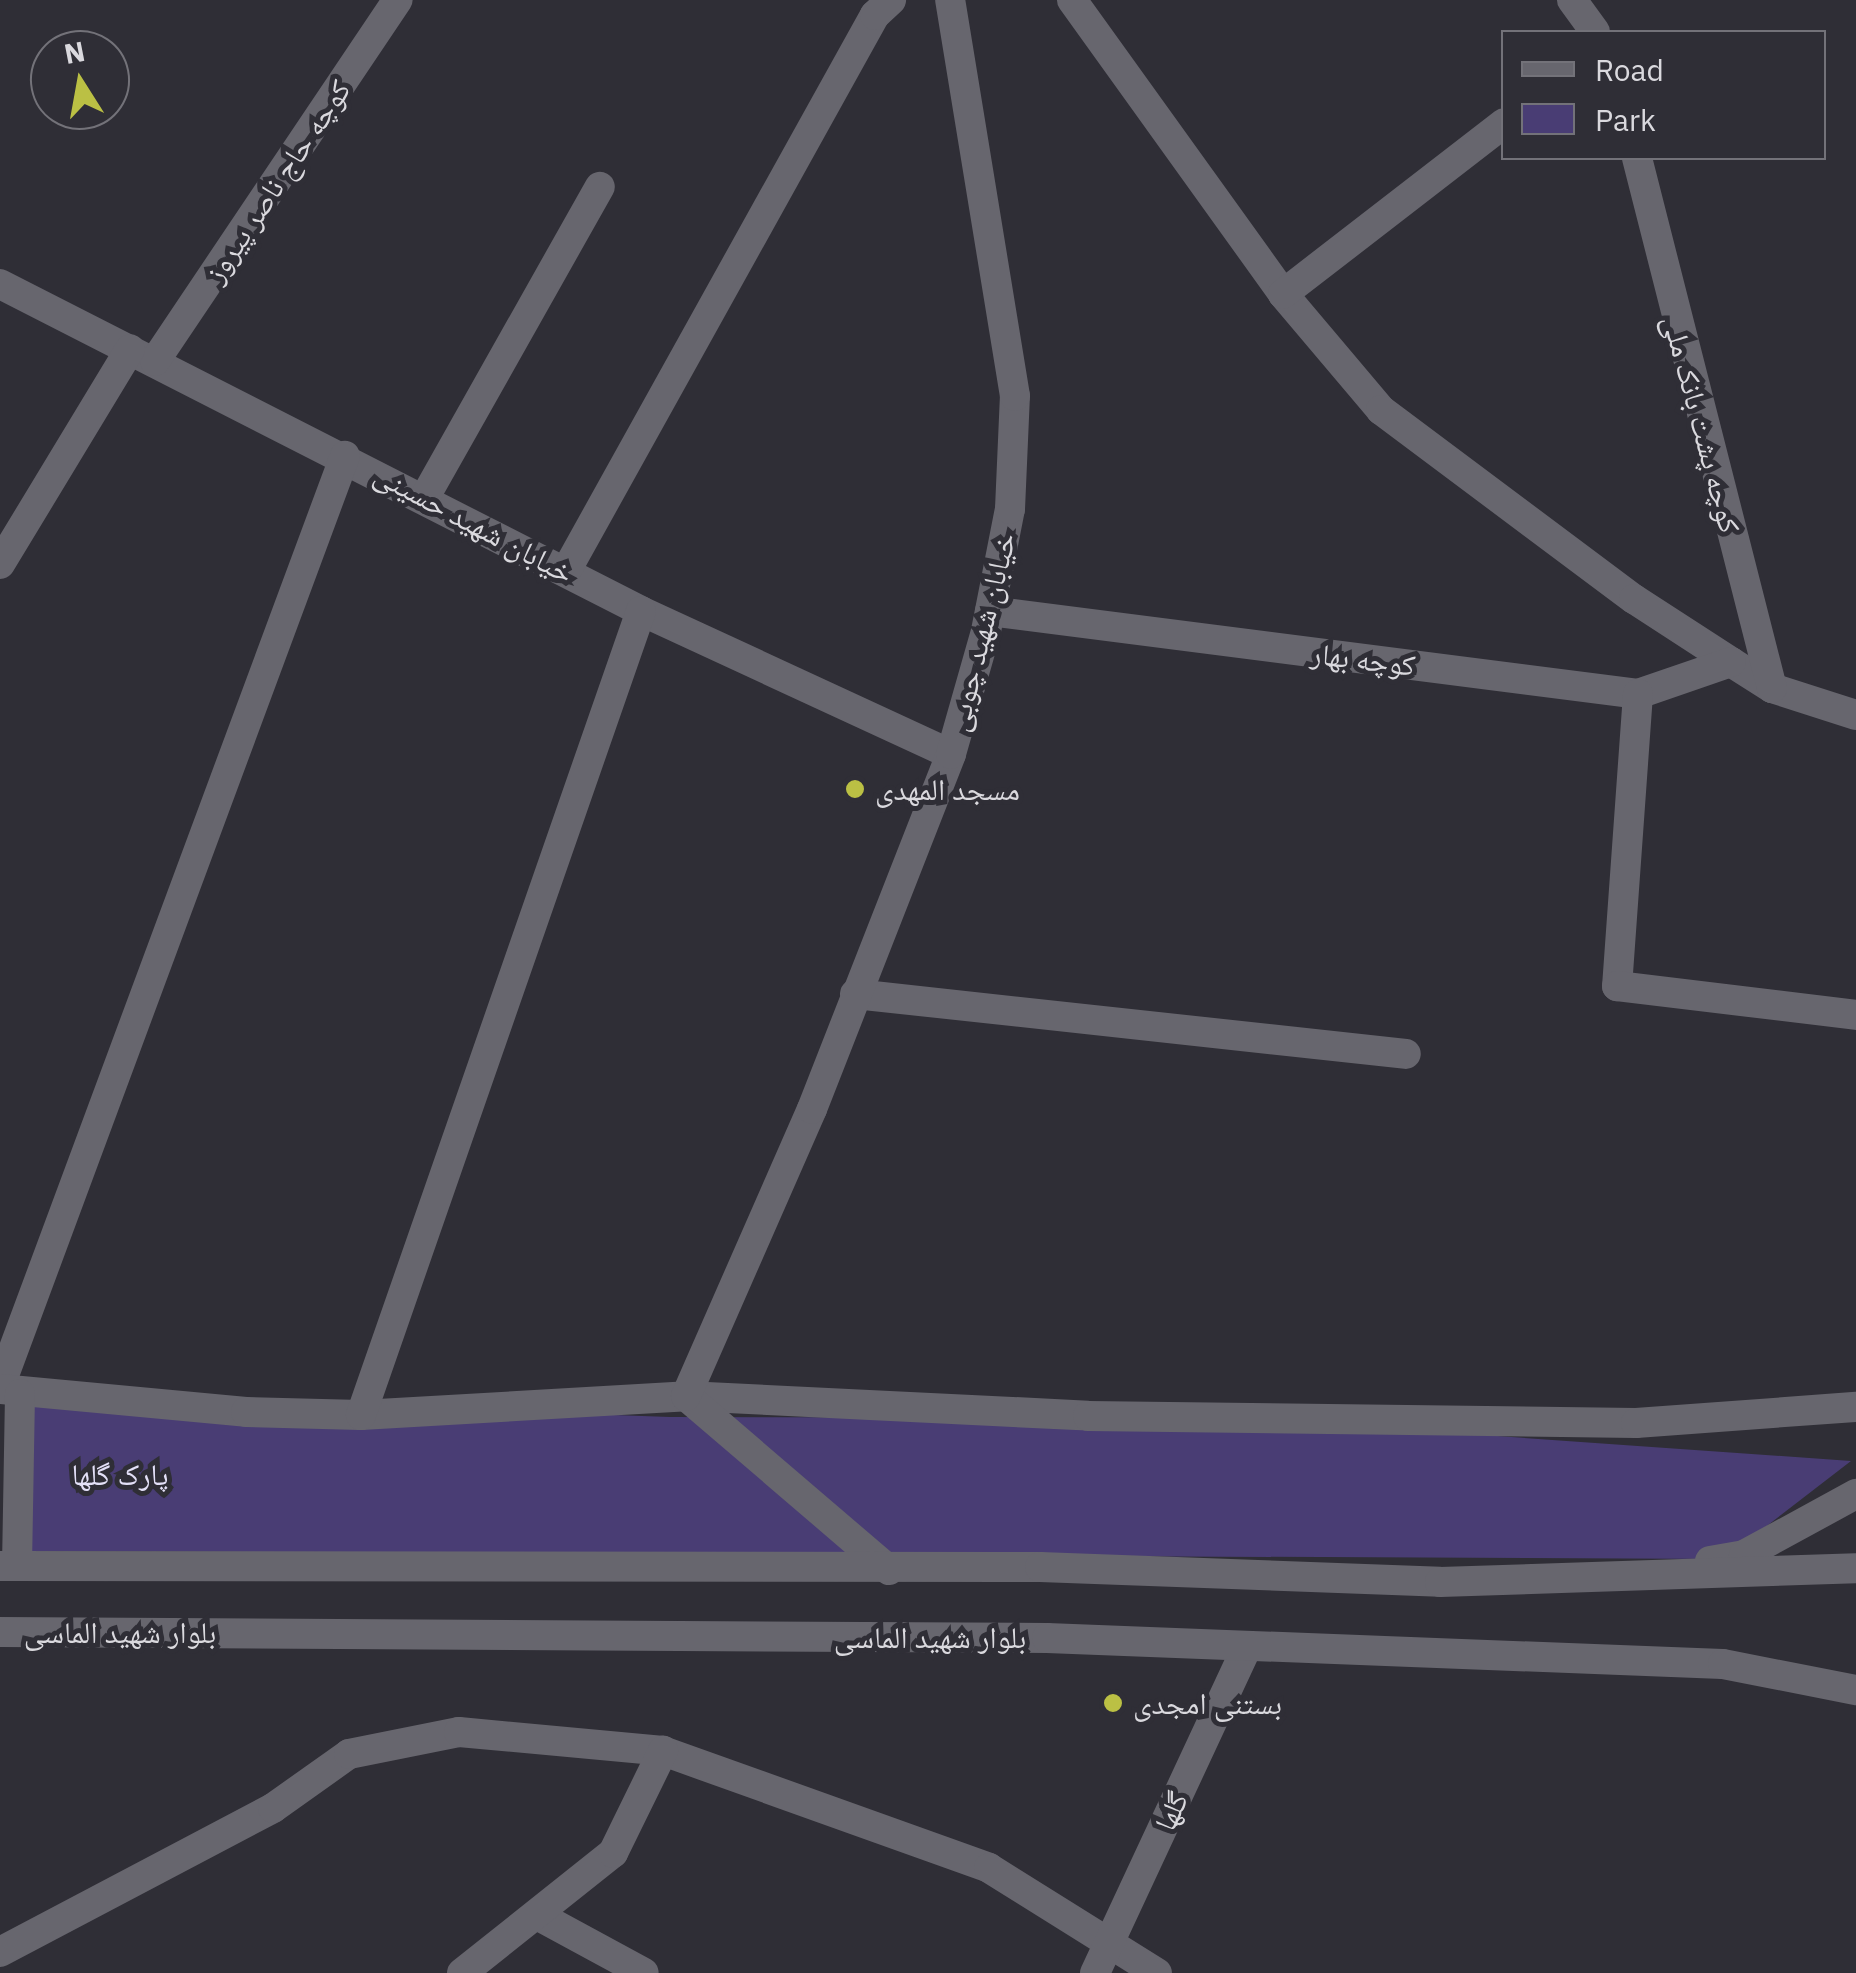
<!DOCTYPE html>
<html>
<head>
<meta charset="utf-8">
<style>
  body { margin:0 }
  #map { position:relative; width:1856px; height:1973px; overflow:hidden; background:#2f2e36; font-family:"IBM Plex Sans","Noto Naskh Arabic",sans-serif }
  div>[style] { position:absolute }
  .green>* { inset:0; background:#493d74 }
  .minor>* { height:30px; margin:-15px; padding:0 15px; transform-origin:15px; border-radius:15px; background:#67666e }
  .secondary>* { height:30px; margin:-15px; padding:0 15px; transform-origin:15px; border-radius:15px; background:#67666e }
  .dots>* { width:28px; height:28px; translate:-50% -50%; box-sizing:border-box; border:5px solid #2f2e36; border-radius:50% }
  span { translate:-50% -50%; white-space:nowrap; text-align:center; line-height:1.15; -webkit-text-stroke:10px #2f2e36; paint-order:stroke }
  .street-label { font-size:30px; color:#dad9de }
  .poi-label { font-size:30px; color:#dad9de }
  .left { translate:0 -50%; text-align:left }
  .park-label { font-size:30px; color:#e3e0f7 }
  .legend { position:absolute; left:1501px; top:30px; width:325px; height:130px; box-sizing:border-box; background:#2f2e36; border:2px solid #737279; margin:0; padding:12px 18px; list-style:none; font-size:30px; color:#dad9de }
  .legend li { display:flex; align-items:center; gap:20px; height:50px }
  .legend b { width:50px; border:2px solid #737279 }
  .north { position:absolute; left:30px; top:30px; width:100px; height:100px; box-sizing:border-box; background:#2f2e36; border:2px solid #737279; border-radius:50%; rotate:349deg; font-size:28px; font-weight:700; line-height:40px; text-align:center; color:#dad9de }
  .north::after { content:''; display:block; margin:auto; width:35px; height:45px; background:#bbc044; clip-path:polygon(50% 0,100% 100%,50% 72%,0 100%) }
</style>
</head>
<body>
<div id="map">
  <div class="green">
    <i style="clip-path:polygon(20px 1394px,670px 1417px,1242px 1418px,1851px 1461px,1724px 1559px,18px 1551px)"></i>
  </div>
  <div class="minor">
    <i style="left:1072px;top:0;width:362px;rotate:54.3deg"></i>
    <i style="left:1283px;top:294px;width:152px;rotate:49.8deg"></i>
    <i style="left:1381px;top:410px;width:316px;rotate:36.8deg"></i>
    <i style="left:1634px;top:599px;width:116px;rotate:33deg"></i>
    <i style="left:1731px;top:662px;width:49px;rotate:32.4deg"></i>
    <i style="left:1772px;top:688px;width:88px;rotate:17.8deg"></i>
    <i style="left:1572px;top:0;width:39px;rotate:54deg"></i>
    <i style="left:1637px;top:158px;width:547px;rotate:75.71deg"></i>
    <i style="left:0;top:284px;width:720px;rotate:27.03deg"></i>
    <i style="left:641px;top:611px;width:341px;rotate:24.8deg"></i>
    <i style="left:1283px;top:294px;width:279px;rotate:-37.7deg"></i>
    <i style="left:155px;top:361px;width:435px;rotate:-56.1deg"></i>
    <i style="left:425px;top:497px;width:356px;rotate:-60.6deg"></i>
    <i style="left:0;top:564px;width:251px;rotate:-58.8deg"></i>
    <i style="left:566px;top:571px;width:636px;rotate:-60.94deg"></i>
    <i style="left:875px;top:15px;width:22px;rotate:-43deg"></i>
    <i style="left:990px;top:611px;width:653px;rotate:7.3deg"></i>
    <i style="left:1638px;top:694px;width:98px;rotate:-19deg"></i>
    <i style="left:1638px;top:694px;width:293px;rotate:94.1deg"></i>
    <i style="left:1617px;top:986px;width:241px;rotate:6.9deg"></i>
    <i style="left:855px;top:994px;width:554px;rotate:6.21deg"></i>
    <i style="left:0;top:1386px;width:992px;rotate:-69.65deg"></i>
    <i style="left:0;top:1389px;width:247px;rotate:5.3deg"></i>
    <i style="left:246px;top:1412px;width:115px;rotate:1.5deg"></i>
    <i style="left:361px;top:1415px;width:326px;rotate:-3.3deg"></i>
    <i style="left:686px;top:1396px;width:402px;rotate:2.8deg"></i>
    <i style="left:1088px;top:1416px;width:548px;rotate:0.73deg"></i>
    <i style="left:1636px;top:1423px;width:221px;rotate:-4.2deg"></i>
    <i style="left:361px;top:1415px;width:851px;rotate:-70.8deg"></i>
    <i style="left:17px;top:1566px;width:172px;rotate:-89deg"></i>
    <i style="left:889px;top:1570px;width:267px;rotate:-139.4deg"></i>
    <i style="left:686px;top:1396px;width:313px;rotate:-66.3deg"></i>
    <i style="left:812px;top:1109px;width:381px;rotate:-68.6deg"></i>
    <i style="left:951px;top:754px;width:128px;rotate:-74.1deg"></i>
    <i style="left:986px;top:631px;width:124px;rotate:-78.9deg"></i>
    <i style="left:1010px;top:509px;width:113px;rotate:-87.5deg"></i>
    <i style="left:1015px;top:396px;width:401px;rotate:-99.3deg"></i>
    <i style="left:539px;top:1916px;width:119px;rotate:28.5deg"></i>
    <i style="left:0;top:1952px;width:309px;rotate:-27.8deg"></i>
    <i style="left:273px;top:1808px;width:93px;rotate:-35.4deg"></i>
    <i style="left:349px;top:1754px;width:112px;rotate:-11.3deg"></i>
    <i style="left:459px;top:1732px;width:205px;rotate:5.3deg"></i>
    <i style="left:663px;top:1751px;width:346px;rotate:19.7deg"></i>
    <i style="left:989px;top:1868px;width:198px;rotate:32deg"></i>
    <i style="left:462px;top:1973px;width:193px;rotate:-38.5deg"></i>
    <i style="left:613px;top:1853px;width:114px;rotate:-63.9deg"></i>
    <i style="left:1095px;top:1973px;width:357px;rotate:-65deg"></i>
  </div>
  <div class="secondary">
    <i style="left:1710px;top:1561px;width:35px;rotate:-10deg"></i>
    <i style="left:1744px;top:1555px;width:128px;rotate:-28.6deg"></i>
    <i style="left:0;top:1566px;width:1040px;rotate:0.06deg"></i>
    <i style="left:1040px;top:1567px;width:400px;rotate:2.1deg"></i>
    <i style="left:1440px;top:1582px;width:416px;rotate:-1.9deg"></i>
    <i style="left:0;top:1632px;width:1047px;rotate:0.33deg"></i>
    <i style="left:1047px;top:1638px;width:676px;rotate:2.2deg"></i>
    <i style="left:1723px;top:1664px;width:136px;rotate:11.1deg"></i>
  </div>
  <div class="dots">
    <i style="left:855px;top:789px;background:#bbc044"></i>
    <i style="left:1113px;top:1703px;background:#bbc044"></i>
  </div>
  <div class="street-label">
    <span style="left:277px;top:181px;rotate:-56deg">کوچه حاج ناصر پیروز</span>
    <span style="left:1702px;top:424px;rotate:75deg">کوچه پشت بانک ملی</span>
    <span style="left:474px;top:523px;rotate:28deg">خیابان شهید حسینی</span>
    <span style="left:981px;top:632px;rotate:-76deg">خیابان شهید چوبی</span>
    <span style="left:1363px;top:659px;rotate:7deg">کوچه بهار</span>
    <span style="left:120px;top:1632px">بلوار شهید الماسی</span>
    <span style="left:930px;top:1637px">بلوار شهید الماسی</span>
    <span style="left:1171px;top:1811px;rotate:-65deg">گلها</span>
  </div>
  <div class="poi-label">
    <span class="left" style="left:875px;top:789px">مسجد المهدی</span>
    <span class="left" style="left:1133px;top:1703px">بستنی امجدی</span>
  </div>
  <div class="park-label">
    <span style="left:120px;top:1474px">پارک گلها</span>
  </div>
  <ul class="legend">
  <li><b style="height:12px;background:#67666e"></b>Road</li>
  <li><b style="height:28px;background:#493d74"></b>Park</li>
  </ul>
  <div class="north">N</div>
</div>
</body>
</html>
